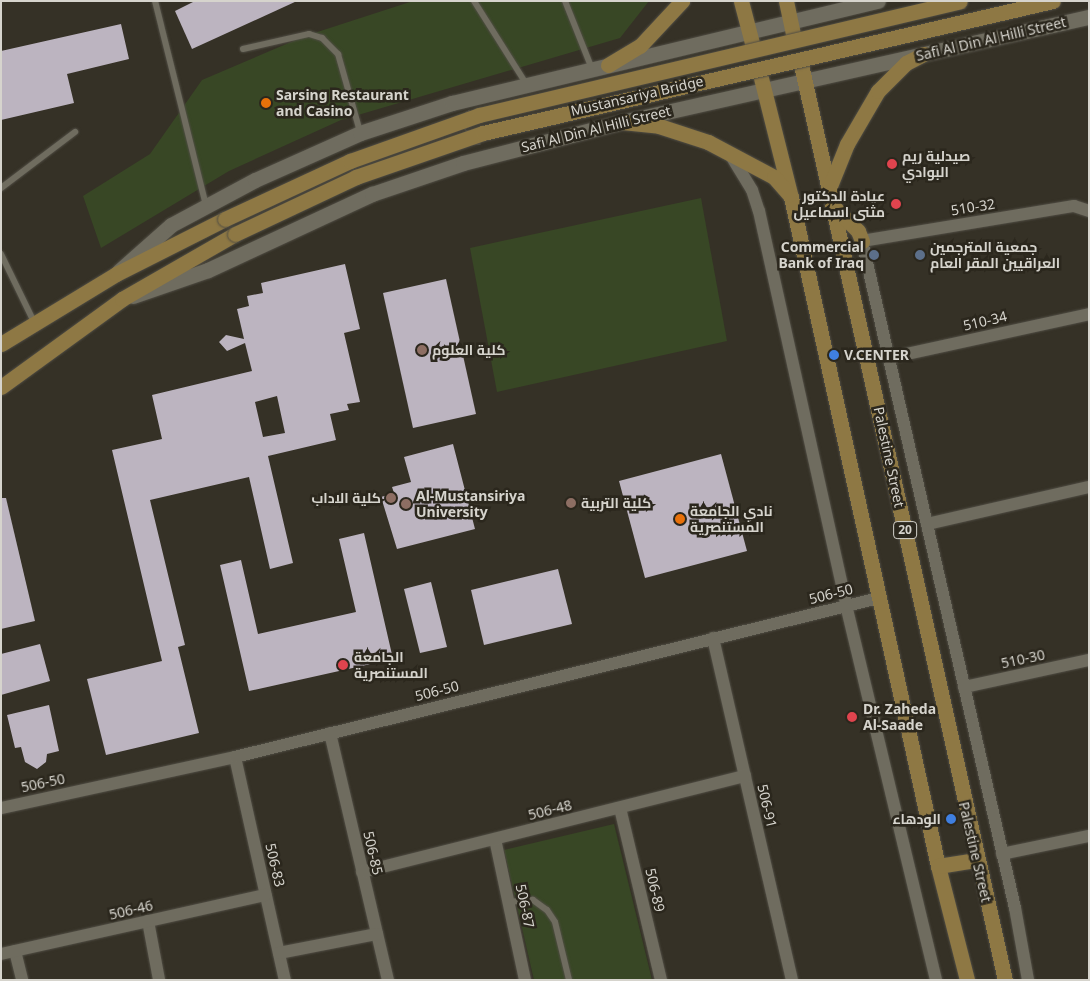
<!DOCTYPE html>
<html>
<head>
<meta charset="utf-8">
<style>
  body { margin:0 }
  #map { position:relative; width:1090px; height:981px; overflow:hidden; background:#353126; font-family:"Noto Sans",Cairo,sans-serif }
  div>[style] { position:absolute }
  .green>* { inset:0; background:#384725 }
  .building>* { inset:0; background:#bcb4c0 }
  .secondary-tunnel>* { height:15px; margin-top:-7.5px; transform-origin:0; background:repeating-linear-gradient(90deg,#4d493f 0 15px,transparent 0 23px) }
  .roads { filter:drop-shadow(0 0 1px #504d44) drop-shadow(0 0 1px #504d44) }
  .lane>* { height:6px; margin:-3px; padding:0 3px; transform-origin:3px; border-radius:3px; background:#6f6c5f }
  .street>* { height:12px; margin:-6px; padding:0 6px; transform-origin:6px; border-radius:6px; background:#6f6c5f }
  .secondary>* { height:15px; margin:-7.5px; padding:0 7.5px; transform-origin:7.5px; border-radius:7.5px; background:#6f6c5f }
  .primary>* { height:15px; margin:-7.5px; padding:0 7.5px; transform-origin:7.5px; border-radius:7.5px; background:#8e7844 }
  .bridges { filter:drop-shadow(0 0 1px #504d44) drop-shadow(0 0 1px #504d44) }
  .primary-bridge>* { height:15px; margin:-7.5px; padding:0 7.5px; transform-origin:7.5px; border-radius:7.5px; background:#8e7844 }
  .dots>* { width:14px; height:14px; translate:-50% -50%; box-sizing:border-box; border:2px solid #2b271d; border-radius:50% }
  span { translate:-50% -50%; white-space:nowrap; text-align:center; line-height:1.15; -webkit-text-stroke:5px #2b271d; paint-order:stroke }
  .shield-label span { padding:1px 4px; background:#2b271d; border:1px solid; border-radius:4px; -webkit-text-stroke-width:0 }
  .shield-label { font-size:12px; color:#d6d4cd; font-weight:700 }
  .street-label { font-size:14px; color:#d6d4cd }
  .poi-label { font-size:14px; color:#d6d4cd; font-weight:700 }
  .left { translate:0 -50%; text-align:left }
  .right { translate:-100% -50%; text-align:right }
  .frame { position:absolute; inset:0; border:2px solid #d6d4cd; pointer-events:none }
</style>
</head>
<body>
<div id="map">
  <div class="green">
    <i style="clip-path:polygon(413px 1px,649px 1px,620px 38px,341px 120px,229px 171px,101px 248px,83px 196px,150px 154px,202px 80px,305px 36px)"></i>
    <i style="clip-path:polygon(701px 198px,727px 341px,497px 392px,470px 248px)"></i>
    <i style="clip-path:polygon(614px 824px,652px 980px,534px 980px,504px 850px)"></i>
  </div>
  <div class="building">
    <i style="clip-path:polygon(195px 1px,297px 1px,192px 49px,175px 11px)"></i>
    <i style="clip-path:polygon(121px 24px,129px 59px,67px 74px,74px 103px,1px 120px,1px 51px)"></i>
    <i style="clip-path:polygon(evenodd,345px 264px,360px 329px,344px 333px,360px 402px,347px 404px,349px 410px,330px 414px,336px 440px,268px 456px,293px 563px,270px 569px,249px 477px,150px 500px,185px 645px,178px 647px,199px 733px,106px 755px,87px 679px,162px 661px,112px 450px,162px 439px,152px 395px,252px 371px,245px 343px,227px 351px,219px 342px,226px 335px,244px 339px,237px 309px,249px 306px,247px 296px,263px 293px,261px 283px,345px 264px,277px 396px,285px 433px,263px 437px,255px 402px,277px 396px)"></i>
    <i style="clip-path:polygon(446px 279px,476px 414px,413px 428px,383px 293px)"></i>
    <i style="clip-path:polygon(453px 444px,475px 529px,397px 549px,381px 497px,394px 493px,392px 487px,411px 482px,404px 457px)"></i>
    <i style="clip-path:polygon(721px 454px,747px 551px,645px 578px,619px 481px)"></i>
    <i style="clip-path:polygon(1px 498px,6px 498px,35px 621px,1px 629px)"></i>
    <i style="clip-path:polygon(364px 533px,393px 659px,249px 691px,220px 565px,241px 560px,258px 634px,356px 612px,339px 539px)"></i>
    <i style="clip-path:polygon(558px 569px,572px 624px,484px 645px,471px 590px)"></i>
    <i style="clip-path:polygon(431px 582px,447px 647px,420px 653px,404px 589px)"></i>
    <i style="clip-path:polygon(40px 644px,50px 681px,1px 695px,1px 654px)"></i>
    <i style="clip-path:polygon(49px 705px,59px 751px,47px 754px,46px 762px,37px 769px,25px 762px,21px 747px,15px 748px,7px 715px)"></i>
  </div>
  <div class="secondary-tunnel">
    <i style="left:463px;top:113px;width:19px;rotate:58deg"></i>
    <i style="left:473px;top:129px;width:20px;rotate:90deg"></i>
  </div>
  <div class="roads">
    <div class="lane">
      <i style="left:155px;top:1px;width:211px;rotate:76deg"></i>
      <i style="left:474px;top:1px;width:99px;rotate:57.8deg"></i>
      <i style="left:565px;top:1px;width:73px;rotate:68.3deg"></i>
      <i style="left:243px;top:49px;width:68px;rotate:-12.8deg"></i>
      <i style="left:309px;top:34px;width:14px;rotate:17deg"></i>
      <i style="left:322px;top:38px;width:23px;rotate:45deg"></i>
      <i style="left:338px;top:54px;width:81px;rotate:74.2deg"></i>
      <i style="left:1px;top:188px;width:93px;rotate:-37.1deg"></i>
      <i style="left:1px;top:254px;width:76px;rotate:64.1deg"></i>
      <i style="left:508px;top:902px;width:25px;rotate:-5deg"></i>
      <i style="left:533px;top:900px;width:17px;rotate:36deg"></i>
      <i style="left:547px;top:910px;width:14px;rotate:56deg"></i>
      <i style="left:555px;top:922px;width:60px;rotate:76.4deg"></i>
    </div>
    <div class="street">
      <i style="left:730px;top:154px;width:42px;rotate:58.6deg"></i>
      <i style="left:752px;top:190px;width:22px;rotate:72deg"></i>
      <i style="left:759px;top:211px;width:403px;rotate:77.5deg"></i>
      <i style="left:846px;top:605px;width:386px;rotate:76.5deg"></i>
      <i style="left:888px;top:358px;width:206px;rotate:-12.3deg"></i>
      <i style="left:927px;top:524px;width:166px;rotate:-12.9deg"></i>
      <i style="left:713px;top:638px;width:351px;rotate:77deg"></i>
      <i style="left:964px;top:687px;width:128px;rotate:-12.2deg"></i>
      <i style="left:330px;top:733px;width:254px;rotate:76.8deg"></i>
      <i style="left:235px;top:757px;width:229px;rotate:77.4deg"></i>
      <i style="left:1px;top:808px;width:239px;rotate:-12.3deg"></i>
      <i style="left:235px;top:757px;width:663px;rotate:-13.87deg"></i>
      <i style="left:620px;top:808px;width:177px;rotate:76.6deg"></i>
      <i style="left:495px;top:839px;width:144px;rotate:78deg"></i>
      <i style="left:1002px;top:854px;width:89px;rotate:-11.7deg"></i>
      <i style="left:362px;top:872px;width:395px;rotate:-14.1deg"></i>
      <i style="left:148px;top:921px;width:60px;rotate:79.4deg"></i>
      <i style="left:15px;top:951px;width:30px;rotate:76deg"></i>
      <i style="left:279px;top:953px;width:100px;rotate:-11deg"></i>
      <i style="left:1px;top:954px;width:271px;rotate:-12.6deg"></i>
      <i style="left:1028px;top:980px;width:73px;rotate:-100.2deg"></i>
      <i style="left:1015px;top:908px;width:684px;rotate:-102.92deg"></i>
      <i style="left:862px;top:241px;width:215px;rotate:-9.4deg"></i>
      <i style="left:1074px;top:206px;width:16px;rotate:18deg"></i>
    </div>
    <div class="secondary">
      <i style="left:119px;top:271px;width:69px;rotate:-41.5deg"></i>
      <i style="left:171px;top:225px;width:95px;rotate:-28.2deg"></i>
      <i style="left:255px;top:180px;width:115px;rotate:-24.1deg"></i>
      <i style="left:360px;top:133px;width:97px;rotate:-18.1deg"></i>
      <i style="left:452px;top:103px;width:438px;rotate:-13.5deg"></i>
      <i style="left:133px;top:296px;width:79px;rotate:-19.1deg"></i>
      <i style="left:208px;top:270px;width:181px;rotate:-24.9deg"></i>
      <i style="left:372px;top:194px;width:96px;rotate:-18.8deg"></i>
      <i style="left:463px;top:163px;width:164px;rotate:-14.5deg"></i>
      <i style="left:622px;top:122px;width:479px;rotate:-12.7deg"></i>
    </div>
    <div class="primary">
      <i style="left:741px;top:1px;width:43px;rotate:75.3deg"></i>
      <i style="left:786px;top:1px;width:33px;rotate:78deg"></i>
      <i style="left:608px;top:65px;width:37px;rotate:-31deg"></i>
      <i style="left:640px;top:46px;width:62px;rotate:-47deg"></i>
      <i style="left:802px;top:69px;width:933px;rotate:77.44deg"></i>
      <i style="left:761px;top:78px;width:123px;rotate:75.9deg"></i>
      <i style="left:791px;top:197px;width:685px;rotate:77.61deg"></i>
      <i style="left:938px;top:866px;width:118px;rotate:75.7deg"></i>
      <i style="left:622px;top:122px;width:37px;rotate:6deg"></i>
      <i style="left:659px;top:126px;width:52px;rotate:18.1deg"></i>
      <i style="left:708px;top:142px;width:75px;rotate:27.9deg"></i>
      <i style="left:774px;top:177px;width:23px;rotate:49deg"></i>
      <i style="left:830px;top:186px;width:45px;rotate:-68deg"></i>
      <i style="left:847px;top:144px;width:61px;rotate:-59.7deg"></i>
      <i style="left:878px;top:91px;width:40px;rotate:-45deg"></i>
      <i style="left:906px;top:63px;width:20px;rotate:-27deg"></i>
      <i style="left:834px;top:207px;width:34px;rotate:45deg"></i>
      <i style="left:858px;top:231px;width:11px;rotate:68deg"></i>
      <i style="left:1px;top:344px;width:135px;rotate:-31.3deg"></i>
      <i style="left:116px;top:274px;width:122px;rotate:-26.8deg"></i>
      <i style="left:1px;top:387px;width:150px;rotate:-36deg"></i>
      <i style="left:122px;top:299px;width:130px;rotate:-29.9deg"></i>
      <i style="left:938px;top:866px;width:39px;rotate:-9deg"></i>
    </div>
  </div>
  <div class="bridges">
    <div class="primary-bridge">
      <i style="left:225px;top:219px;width:138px;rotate:-24.9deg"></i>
      <i style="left:350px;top:161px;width:137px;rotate:-19.6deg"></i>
      <i style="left:479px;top:115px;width:494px;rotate:-13.3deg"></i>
      <i style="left:235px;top:234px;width:134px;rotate:-25.2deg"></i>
      <i style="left:356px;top:177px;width:134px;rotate:-19.1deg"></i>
      <i style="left:483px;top:133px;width:585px;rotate:-13.04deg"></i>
    </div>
  </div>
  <div class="dots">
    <i style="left:266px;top:103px;background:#e8710a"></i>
    <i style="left:892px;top:164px;background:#e0444e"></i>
    <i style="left:896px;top:204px;background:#e0444e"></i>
    <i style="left:874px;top:255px;background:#5c6f8a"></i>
    <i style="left:920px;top:255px;background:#5c6f8a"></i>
    <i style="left:422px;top:350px;background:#8d6e63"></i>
    <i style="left:834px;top:355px;background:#3f7fe0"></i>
    <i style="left:391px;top:498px;background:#8d6e63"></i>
    <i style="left:571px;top:503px;background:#8d6e63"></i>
    <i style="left:406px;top:504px;background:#8d6e63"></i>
    <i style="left:680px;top:519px;background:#e8710a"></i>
    <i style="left:343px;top:665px;background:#e0444e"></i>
    <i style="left:852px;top:717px;background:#e0444e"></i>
    <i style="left:951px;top:819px;background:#3f7fe0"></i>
  </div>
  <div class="shield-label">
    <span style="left:905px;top:530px">20</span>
  </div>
  <div class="street-label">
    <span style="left:991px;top:39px;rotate:-13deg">Safi Al Din Al Hilli Street</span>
    <span style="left:637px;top:96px;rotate:-13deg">Mustansariya Bridge</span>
    <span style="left:596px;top:129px;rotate:-14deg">Safi Al Din Al Hilli Street</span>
    <span style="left:973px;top:207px;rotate:-9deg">510-32</span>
    <span style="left:985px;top:321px;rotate:-13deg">510-34</span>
    <span style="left:889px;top:457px;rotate:78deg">Palestine Street</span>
    <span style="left:831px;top:594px;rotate:-14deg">506-50</span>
    <span style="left:1023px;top:659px;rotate:-12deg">510-30</span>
    <span style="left:437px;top:691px;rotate:-14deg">506-50</span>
    <span style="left:43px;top:783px;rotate:-12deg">506-50</span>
    <span style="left:767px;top:806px;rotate:77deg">506-91</span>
    <span style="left:550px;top:810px;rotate:-14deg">506-48</span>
    <span style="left:975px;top:852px;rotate:77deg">Palestine Street</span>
    <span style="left:373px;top:853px;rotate:77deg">506-85</span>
    <span style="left:275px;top:865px;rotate:77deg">506-83</span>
    <span style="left:655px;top:890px;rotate:77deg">506-89</span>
    <span style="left:525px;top:906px;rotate:78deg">506-87</span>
    <span style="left:131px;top:910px;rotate:-13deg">506-46</span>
  </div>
  <div class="poi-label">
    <span class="left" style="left:276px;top:103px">Sarsing Restaurant<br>and Casino</span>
    <span class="left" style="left:902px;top:164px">صيدلية ريم<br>البوادي</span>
    <span class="right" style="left:885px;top:204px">عيادة الدكتور<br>مثنى اسماعيل</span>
    <span class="right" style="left:864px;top:255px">Commercial<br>Bank of Iraq</span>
    <span class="left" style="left:930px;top:255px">جمعية المترجمين<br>العراقيين المقر العام</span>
    <span class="left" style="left:432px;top:350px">كلية العلوم</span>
    <span class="left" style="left:844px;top:355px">V.CENTER</span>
    <span class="left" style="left:416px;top:504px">Al-Mustansiriya<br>University</span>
    <span class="right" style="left:381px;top:498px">كلية الاداب</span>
    <span class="left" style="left:581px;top:503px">كلية التربية</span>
    <span class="left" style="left:690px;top:519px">نادي الجامعة<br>المستنصرية</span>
    <span class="left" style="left:354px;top:665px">الجامعة<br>المستنصرية</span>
    <span class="left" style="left:863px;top:717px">Dr. Zaheda<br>Al-Saade</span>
    <span class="right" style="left:941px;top:819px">الودهاء</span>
  </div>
  <div class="frame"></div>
</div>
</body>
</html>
